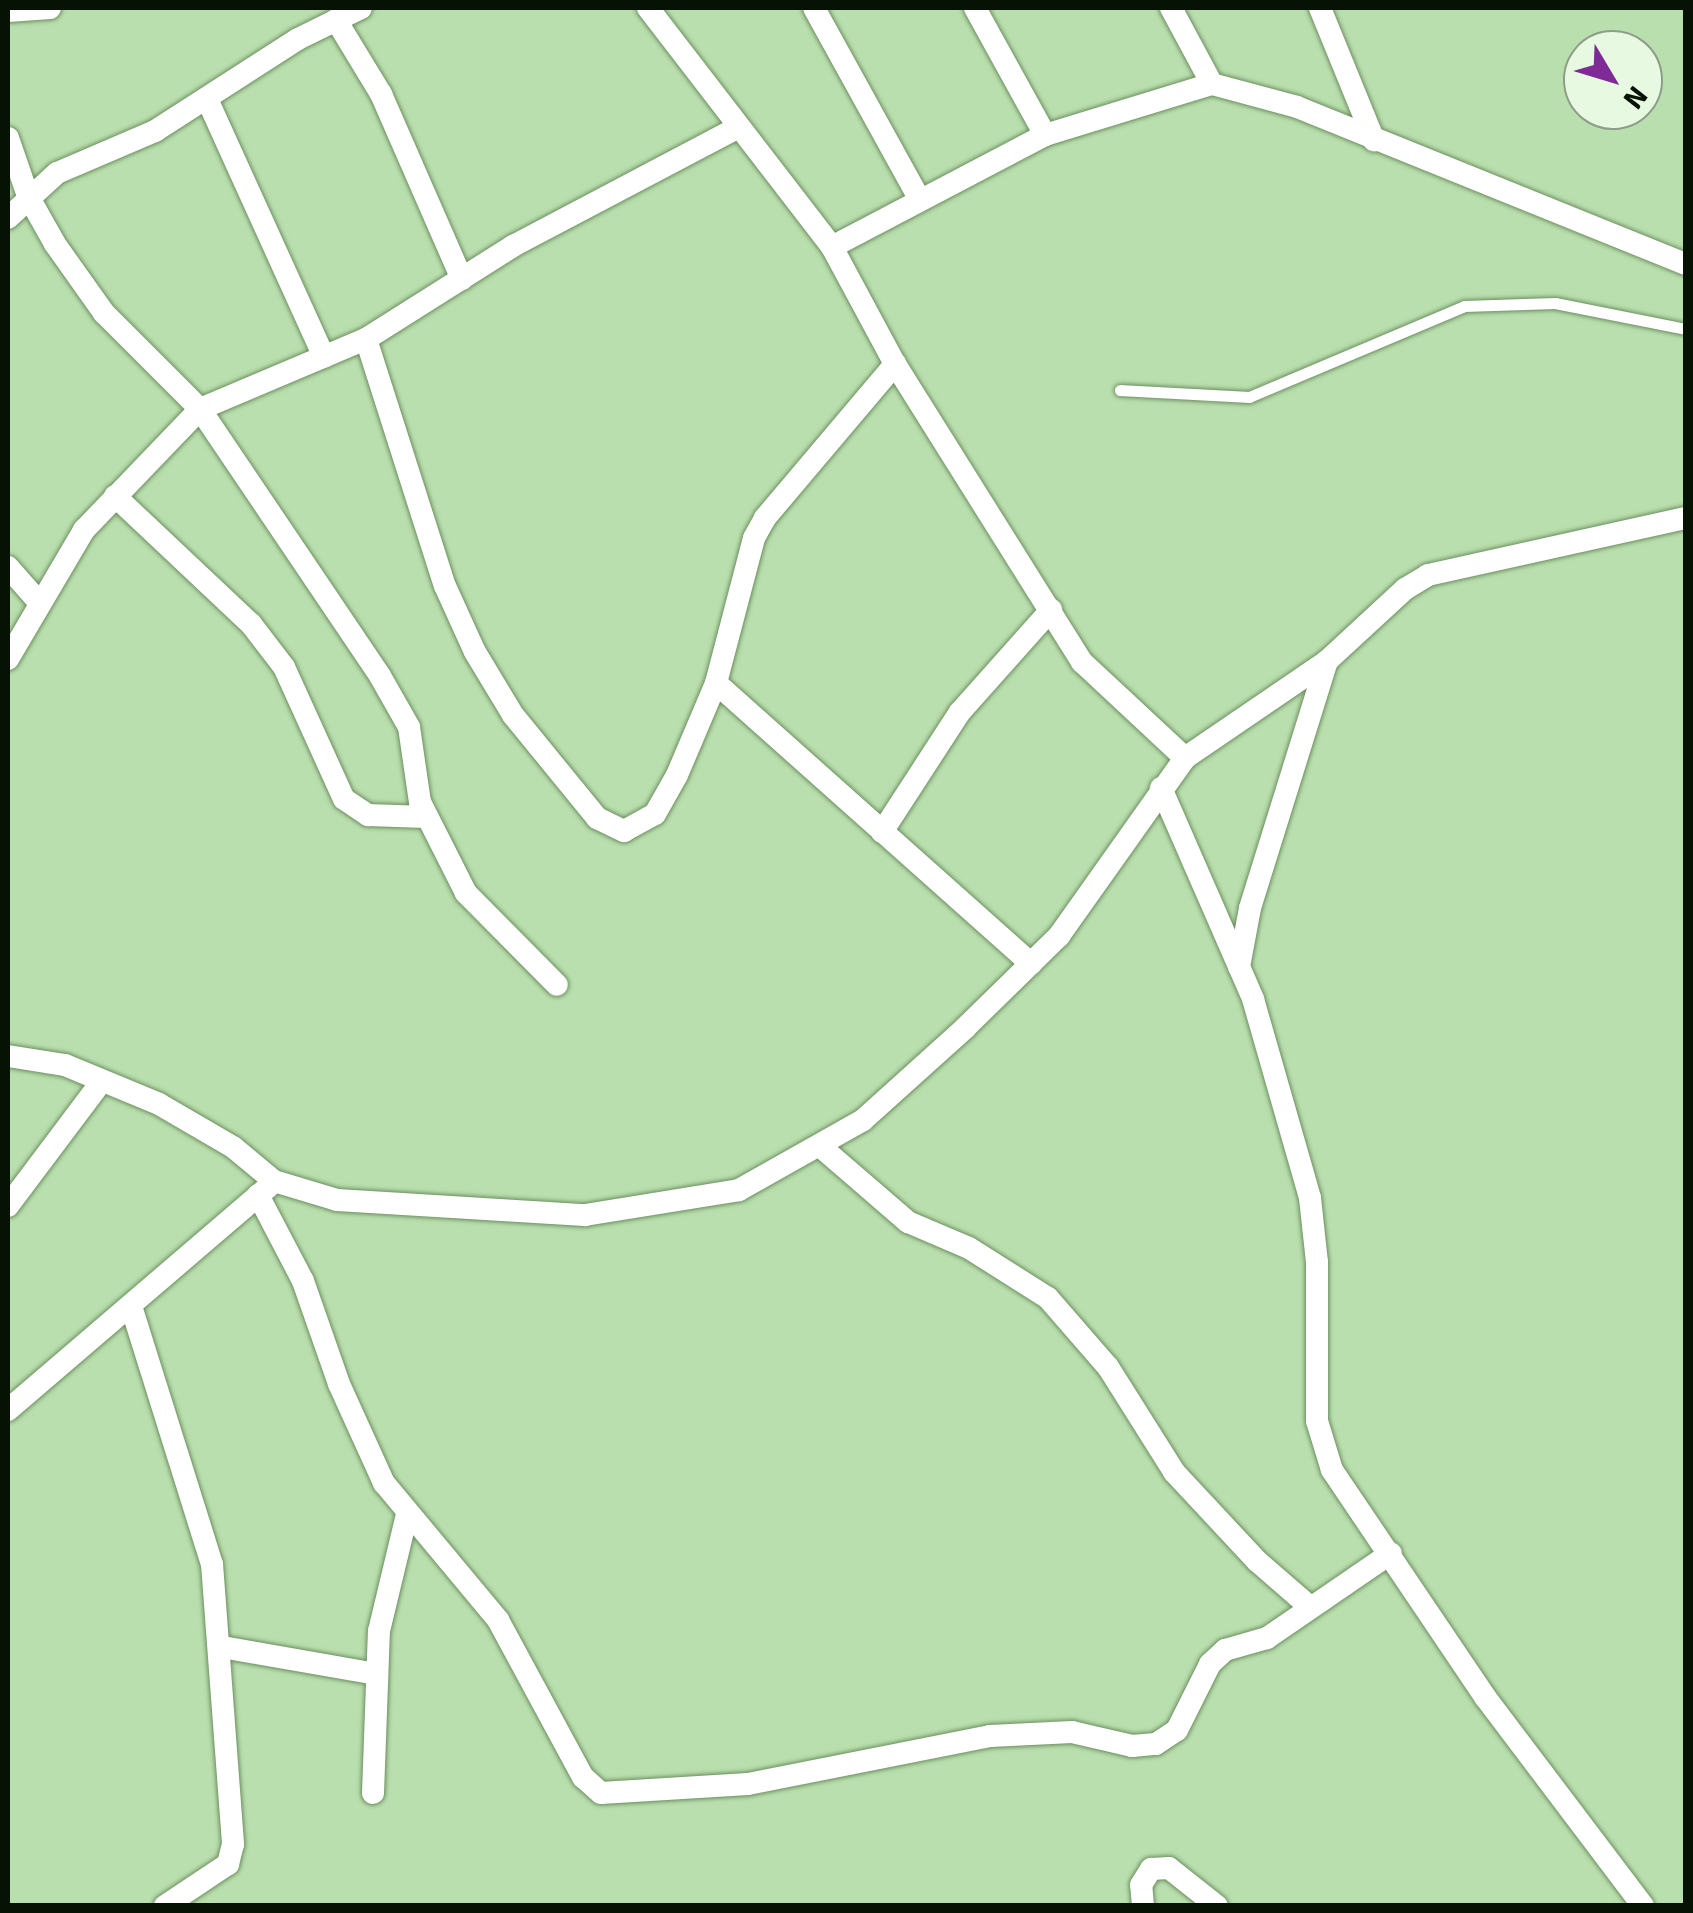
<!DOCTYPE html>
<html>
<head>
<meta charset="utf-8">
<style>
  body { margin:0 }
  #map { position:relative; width:1693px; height:1913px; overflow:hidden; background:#badfae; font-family:Signika,sans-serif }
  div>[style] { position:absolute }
  .roads { filter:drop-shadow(0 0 2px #6d8f61) drop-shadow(0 0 2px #6d8f61) }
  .lane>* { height:11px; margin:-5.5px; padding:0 5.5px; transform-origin:5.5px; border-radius:5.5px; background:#fff }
  .street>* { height:22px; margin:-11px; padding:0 11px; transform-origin:11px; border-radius:11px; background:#fff }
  span { translate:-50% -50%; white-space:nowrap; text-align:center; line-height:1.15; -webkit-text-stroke:10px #e7fae1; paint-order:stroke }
  .frame { position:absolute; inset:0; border:10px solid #061203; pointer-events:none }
  .north { position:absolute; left:1563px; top:30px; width:100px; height:100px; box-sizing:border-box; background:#e7fae1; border:2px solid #8d9d88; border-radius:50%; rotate:128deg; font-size:28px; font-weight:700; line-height:40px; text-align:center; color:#061203 }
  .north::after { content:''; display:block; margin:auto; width:35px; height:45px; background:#802a98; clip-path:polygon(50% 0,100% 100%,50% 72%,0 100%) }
</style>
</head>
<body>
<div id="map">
  <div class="roads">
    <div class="lane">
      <i style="left:1120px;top:390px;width:129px;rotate:3.1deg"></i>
      <i style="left:1249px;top:397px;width:233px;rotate:-22.9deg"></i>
      <i style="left:1464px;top:306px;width:91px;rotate:-1.9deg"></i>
      <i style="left:1555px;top:303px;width:134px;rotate:11.2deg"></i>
    </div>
    <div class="street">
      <i style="left:648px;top:8px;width:302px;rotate:52.4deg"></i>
      <i style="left:832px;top:247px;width:133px;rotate:61.7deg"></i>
      <i style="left:895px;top:364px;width:352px;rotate:57.9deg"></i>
      <i style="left:1082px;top:662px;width:141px;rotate:43deg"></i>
      <i style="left:814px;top:8px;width:219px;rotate:61.1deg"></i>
      <i style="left:975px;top:8px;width:145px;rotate:61.1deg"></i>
      <i style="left:1171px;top:8px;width:86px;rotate:61.7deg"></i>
      <i style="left:1320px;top:8px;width:143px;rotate:67.8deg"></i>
      <i style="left:8px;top:11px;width:42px;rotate:-4.1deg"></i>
      <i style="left:336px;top:20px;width:87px;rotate:58.7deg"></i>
      <i style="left:381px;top:94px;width:202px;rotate:66.4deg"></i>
      <i style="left:207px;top:99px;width:283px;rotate:65.6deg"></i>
      <i style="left:8px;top:138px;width:61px;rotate:71deg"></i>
      <i style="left:28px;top:196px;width:55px;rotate:60.6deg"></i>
      <i style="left:55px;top:244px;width:85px;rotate:54.6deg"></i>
      <i style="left:104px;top:313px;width:136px;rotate:45deg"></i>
      <i style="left:200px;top:409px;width:322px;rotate:56deg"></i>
      <i style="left:380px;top:676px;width:59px;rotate:60.4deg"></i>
      <i style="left:409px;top:727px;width:76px;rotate:81.7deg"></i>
      <i style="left:420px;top:802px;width:102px;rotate:63.2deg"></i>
      <i style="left:466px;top:893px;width:129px;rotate:45.3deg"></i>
      <i style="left:8px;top:218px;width:67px;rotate:-42.6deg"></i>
      <i style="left:57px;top:173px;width:107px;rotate:-23.2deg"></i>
      <i style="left:155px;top:131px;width:170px;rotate:-32.8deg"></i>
      <i style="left:298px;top:39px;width:70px;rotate:-26.2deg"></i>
      <i style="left:832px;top:247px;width:241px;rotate:-27.7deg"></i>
      <i style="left:1045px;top:135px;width:175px;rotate:-17deg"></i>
      <i style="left:1212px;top:84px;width:88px;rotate:15.1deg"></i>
      <i style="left:1297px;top:107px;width:419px;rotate:22deg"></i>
      <i style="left:366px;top:339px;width:259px;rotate:72.3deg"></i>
      <i style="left:445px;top:586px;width:72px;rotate:65.6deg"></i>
      <i style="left:475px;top:652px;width:74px;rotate:58.9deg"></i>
      <i style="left:513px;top:715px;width:133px;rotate:50.8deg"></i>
      <i style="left:597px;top:818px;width:30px;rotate:26deg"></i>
      <i style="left:624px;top:831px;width:35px;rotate:-29deg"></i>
      <i style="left:655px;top:814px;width:45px;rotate:-60.6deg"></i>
      <i style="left:677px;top:775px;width:100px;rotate:-67deg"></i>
      <i style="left:716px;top:683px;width:150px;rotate:-75.3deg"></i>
      <i style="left:754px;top:538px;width:23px;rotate:-61deg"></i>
      <i style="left:765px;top:518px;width:202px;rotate:-49.8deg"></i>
      <i style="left:115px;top:496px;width:187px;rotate:43.3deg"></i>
      <i style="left:251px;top:624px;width:54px;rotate:52.5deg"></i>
      <i style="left:284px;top:667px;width:145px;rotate:65.6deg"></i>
      <i style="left:344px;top:799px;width:29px;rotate:34deg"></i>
      <i style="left:368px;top:815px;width:58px;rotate:2deg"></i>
      <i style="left:8px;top:567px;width:45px;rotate:48.6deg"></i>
      <i style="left:8px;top:659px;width:150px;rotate:-59.5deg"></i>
      <i style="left:84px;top:530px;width:168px;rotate:-46.2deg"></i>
      <i style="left:200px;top:409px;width:180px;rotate:-22.9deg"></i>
      <i style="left:366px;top:339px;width:174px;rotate:-32.3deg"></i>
      <i style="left:513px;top:246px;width:255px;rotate:-27.8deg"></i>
      <i style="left:716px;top:683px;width:422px;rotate:41.7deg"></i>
      <i style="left:1161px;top:788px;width:230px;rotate:66.4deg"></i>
      <i style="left:1253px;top:999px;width:207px;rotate:74deg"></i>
      <i style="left:1310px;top:1198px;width:64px;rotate:83.8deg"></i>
      <i style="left:1317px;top:1262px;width:159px;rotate:90deg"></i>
      <i style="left:1317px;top:1421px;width:51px;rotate:73deg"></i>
      <i style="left:1332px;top:1470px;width:274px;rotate:56deg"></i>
      <i style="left:1485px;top:1697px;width:262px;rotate:52.9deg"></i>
      <i style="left:882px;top:832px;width:143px;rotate:-57deg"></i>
      <i style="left:960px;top:712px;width:137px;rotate:-48.3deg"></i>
      <i style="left:1239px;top:967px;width:60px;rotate:-79.4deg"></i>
      <i style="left:1250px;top:908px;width:259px;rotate:-72.7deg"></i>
      <i style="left:8px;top:1056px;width:58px;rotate:9deg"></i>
      <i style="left:65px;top:1065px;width:102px;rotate:22.5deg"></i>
      <i style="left:159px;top:1104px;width:86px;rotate:30.2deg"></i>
      <i style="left:233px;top:1147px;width:53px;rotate:39.7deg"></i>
      <i style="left:274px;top:1181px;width:66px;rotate:16.8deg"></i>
      <i style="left:337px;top:1200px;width:248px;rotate:3.5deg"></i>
      <i style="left:585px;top:1215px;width:156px;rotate:-9.2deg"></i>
      <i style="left:739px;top:1190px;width:142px;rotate:-29.4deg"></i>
      <i style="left:863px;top:1120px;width:137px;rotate:-42deg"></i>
      <i style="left:965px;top:1028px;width:132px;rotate:-44.4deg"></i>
      <i style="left:1059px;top:936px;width:218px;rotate:-54.7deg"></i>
      <i style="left:1185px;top:758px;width:172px;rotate:-34.3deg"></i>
      <i style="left:1327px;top:661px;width:106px;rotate:-42.7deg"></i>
      <i style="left:1405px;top:589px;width:27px;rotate:-31deg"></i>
      <i style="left:1428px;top:575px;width:264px;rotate:-12.5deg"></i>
      <i style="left:821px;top:1147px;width:115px;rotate:40.8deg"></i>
      <i style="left:908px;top:1222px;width:66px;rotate:23.1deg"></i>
      <i style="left:969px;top:1248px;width:93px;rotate:32.3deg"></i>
      <i style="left:1048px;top:1298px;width:91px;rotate:49deg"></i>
      <i style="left:1108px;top:1367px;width:124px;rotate:57.8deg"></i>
      <i style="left:1174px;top:1472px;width:122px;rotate:47deg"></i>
      <i style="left:1257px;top:1561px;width:70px;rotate:41deg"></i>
      <i style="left:258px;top:1195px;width:97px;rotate:62.4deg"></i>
      <i style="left:303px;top:1281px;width:109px;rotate:70.7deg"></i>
      <i style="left:339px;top:1384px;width:109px;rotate:65.6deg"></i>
      <i style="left:384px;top:1483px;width:178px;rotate:50.2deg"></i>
      <i style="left:498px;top:1620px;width:179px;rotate:61.6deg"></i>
      <i style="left:583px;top:1777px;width:24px;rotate:42deg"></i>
      <i style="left:601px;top:1793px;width:147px;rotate:-3.5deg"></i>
      <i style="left:748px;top:1784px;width:247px;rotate:-11.2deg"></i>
      <i style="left:990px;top:1736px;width:82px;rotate:-2.8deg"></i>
      <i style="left:1072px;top:1732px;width:62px;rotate:13.1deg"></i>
      <i style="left:1132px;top:1746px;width:24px;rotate:-5deg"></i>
      <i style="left:1156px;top:1744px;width:25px;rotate:-34deg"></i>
      <i style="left:1177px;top:1730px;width:74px;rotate:-63.4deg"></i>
      <i style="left:1210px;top:1664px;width:21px;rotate:-43deg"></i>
      <i style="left:1225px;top:1650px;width:44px;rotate:-15.9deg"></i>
      <i style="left:1267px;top:1638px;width:150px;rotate:-34.4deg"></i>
      <i style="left:8px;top:1206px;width:156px;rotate:-53.1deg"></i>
      <i style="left:131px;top:1306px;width:270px;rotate:72.6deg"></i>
      <i style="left:212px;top:1564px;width:281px;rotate:85.7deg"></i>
      <i style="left:233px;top:1844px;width:21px;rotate:104deg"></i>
      <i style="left:228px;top:1864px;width:76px;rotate:146.3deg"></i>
      <i style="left:8px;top:1410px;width:343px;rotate:-40.6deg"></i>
      <i style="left:222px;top:1647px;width:156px;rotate:9.9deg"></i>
      <i style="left:373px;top:1793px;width:162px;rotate:-87.9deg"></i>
      <i style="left:379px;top:1631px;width:120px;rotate:-76.5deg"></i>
      <i style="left:1143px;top:1906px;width:21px;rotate:-95deg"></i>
      <i style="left:1141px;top:1885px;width:19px;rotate:-58deg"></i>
      <i style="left:1151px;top:1869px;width:18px;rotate:-3deg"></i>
      <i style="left:1169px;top:1868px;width:61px;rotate:38.4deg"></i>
    </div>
  </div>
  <div class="frame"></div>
  <div class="north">N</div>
</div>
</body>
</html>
